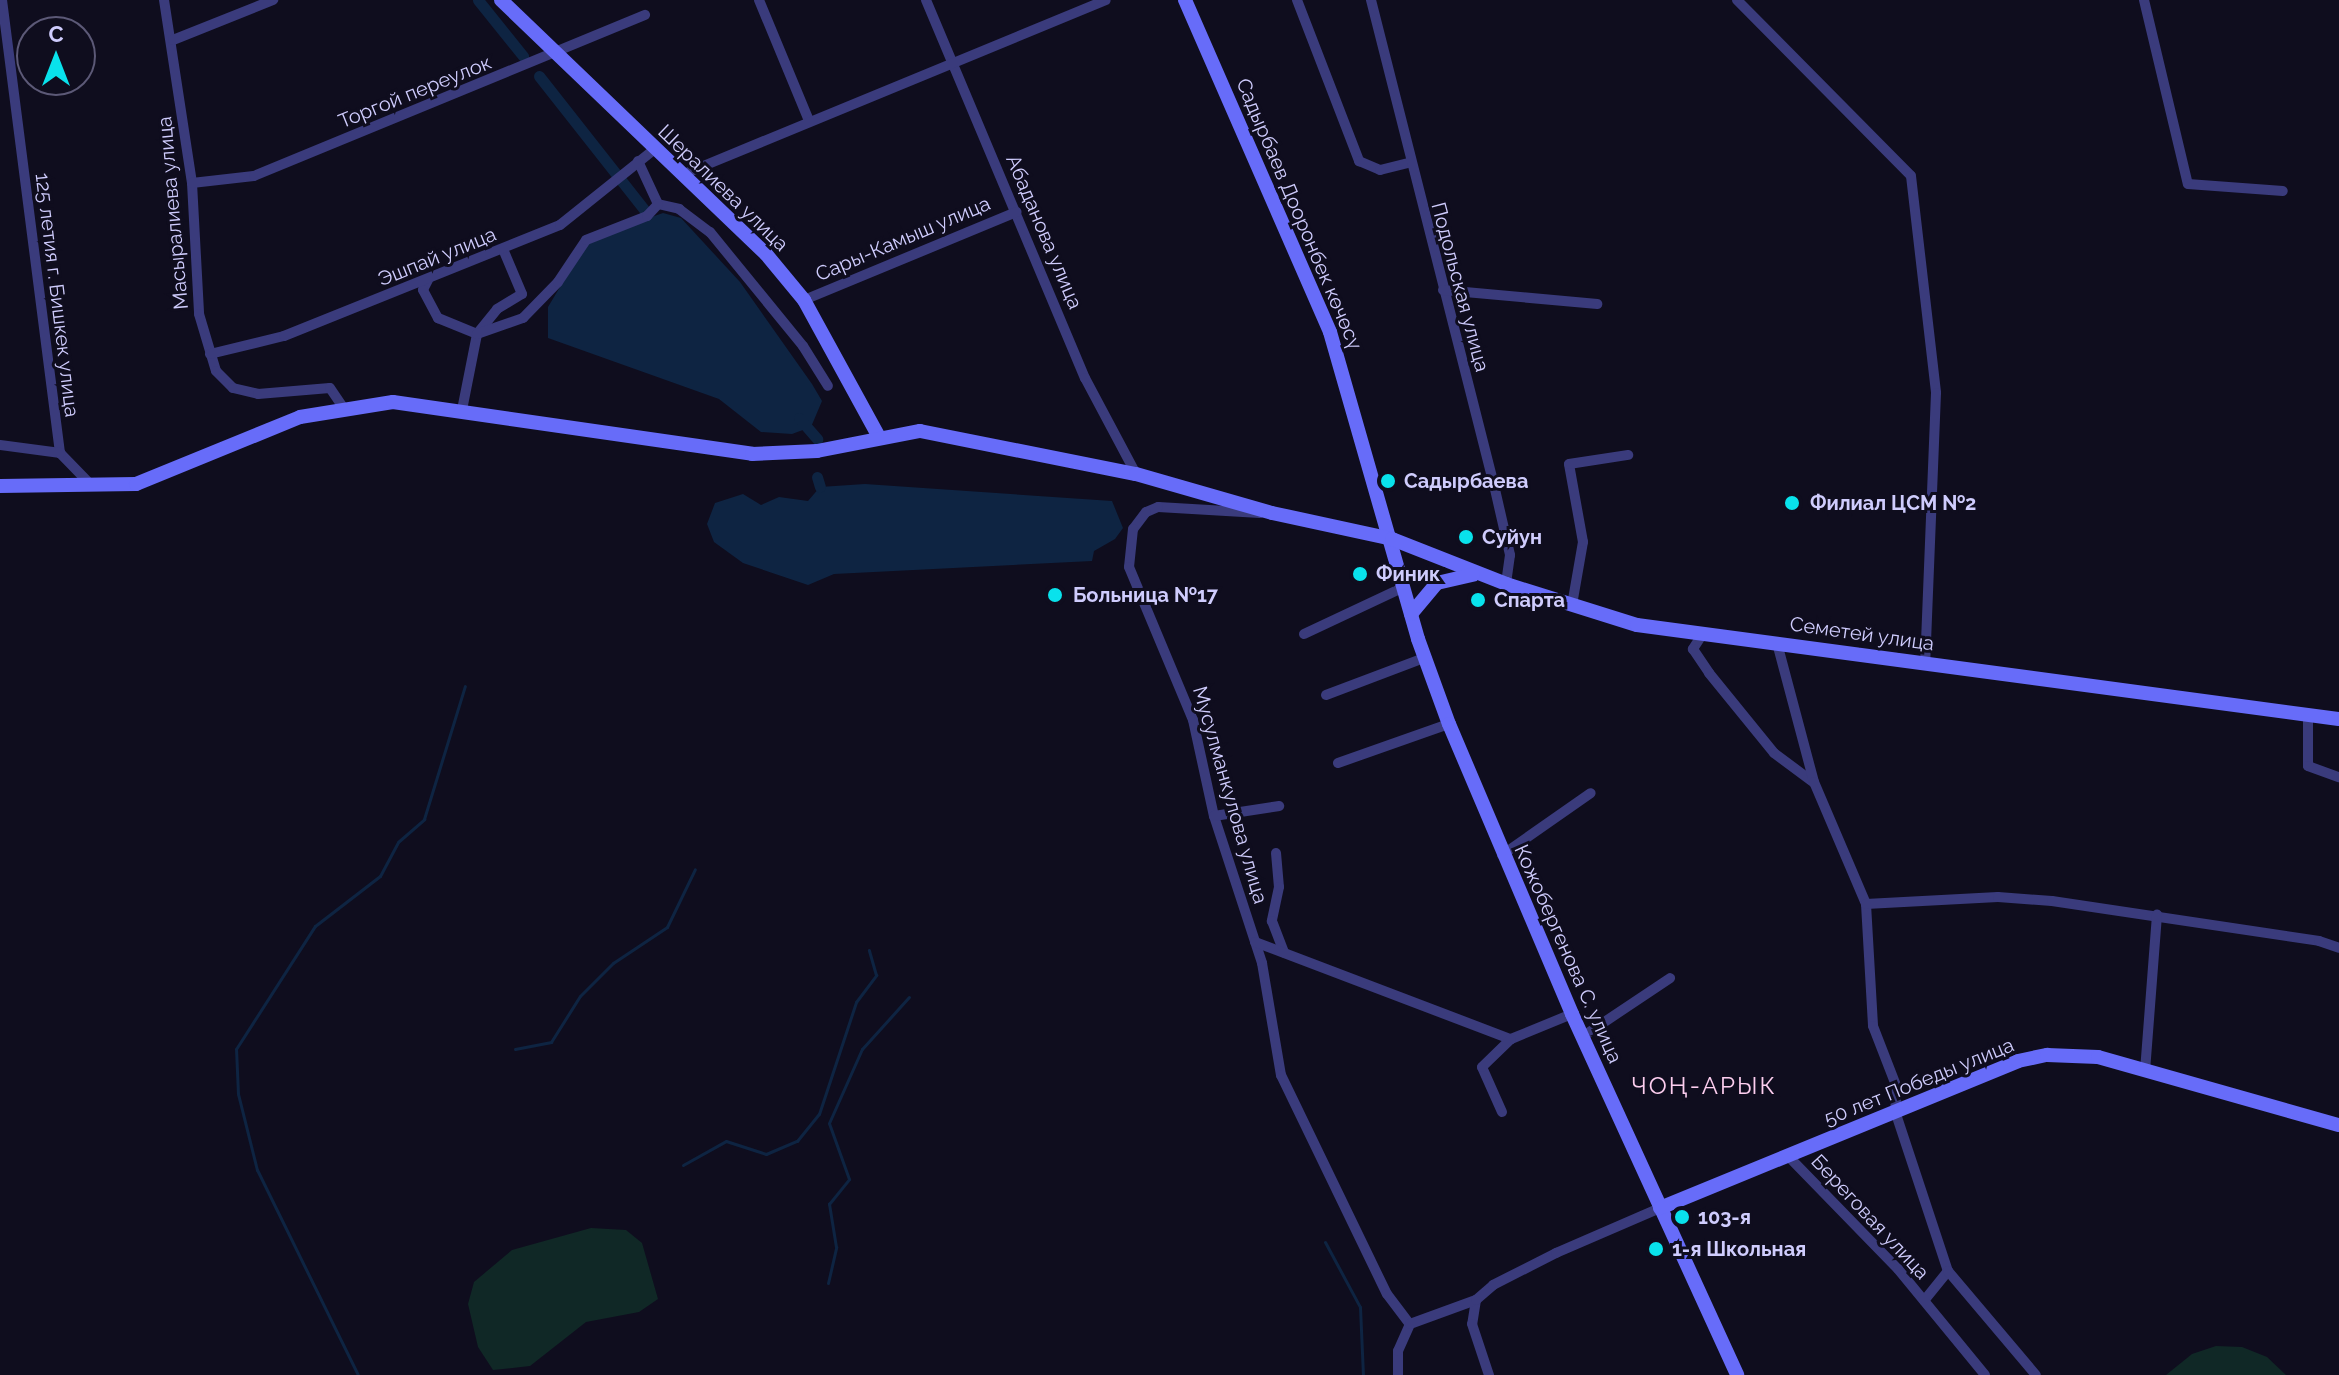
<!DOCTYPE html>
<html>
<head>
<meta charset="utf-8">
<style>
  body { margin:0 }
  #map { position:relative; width:2339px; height:1375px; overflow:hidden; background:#0f0d1e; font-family:Raleway,sans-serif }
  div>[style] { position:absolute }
  .green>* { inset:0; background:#102826 }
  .water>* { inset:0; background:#0e2442 }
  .stream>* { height:3px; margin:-1.5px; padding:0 1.5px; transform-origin:1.5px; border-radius:1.5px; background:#0e2442 }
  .canal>* { height:11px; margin:-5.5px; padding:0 5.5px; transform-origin:5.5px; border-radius:5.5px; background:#0e2442 }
  .street>* { height:10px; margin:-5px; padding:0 5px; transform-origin:5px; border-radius:5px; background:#3a3b7c }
  .secondary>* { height:14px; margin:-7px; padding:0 7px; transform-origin:7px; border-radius:7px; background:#676cf9 }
  .dots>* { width:22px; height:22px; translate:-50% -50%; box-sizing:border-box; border:4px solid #0f0d1e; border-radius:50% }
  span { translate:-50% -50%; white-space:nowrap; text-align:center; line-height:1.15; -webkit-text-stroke:6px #0f0d1e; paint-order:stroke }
  .street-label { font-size:20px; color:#cfccfd }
  .poi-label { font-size:20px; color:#cfccfd; font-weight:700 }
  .left { translate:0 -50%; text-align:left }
  .quarter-label { font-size:24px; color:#fdceef; letter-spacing:2px }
  .north { position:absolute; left:16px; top:16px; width:80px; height:80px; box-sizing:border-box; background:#0f0d1e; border:2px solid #5c5977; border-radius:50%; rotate:0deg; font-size:22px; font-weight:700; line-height:32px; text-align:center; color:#cfccfd }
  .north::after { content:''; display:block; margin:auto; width:28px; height:36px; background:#09e2ec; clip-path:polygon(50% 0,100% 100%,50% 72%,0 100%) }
</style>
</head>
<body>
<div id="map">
  <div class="green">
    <i style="clip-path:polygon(591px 1228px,626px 1230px,642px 1243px,658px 1299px,639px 1312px,586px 1322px,530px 1366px,493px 1370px,478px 1347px,468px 1304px,474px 1282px,512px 1250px)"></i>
    <i style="clip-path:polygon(2216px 1346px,2242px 1347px,2267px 1357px,2286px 1375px,2166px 1375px,2192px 1354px)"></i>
  </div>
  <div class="water">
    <i style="clip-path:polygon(663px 213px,681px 218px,740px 282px,812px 384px,822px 401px,811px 427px,792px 434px,761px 432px,719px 399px,548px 338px,548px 307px,584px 247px,601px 235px)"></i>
    <i style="clip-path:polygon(865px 484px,1112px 501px,1123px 528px,1115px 539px,1094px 551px,1092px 561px,834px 574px,808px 585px,743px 563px,714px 542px,707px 524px,715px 503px,743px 494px,761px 505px,779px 497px,808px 501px,820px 487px)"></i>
  </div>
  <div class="stream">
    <i style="left:515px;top:1049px;width:37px;rotate:-11deg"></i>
    <i style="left:551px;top:1042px;width:54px;rotate:-57.8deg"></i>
    <i style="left:580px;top:996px;width:47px;rotate:-45deg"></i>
    <i style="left:613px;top:963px;width:65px;rotate:-33.7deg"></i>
    <i style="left:667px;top:927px;width:64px;rotate:-64.2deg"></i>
    <i style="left:683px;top:1165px;width:49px;rotate:-29.2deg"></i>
    <i style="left:726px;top:1141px;width:42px;rotate:18deg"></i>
    <i style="left:766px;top:1154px;width:34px;rotate:-23deg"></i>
    <i style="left:797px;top:1141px;width:35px;rotate:-51deg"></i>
    <i style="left:819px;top:1114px;width:118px;rotate:-71.7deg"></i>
    <i style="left:856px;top:1002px;width:34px;rotate:-53deg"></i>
    <i style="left:876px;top:975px;width:26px;rotate:-106deg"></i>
    <i style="left:1325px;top:1242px;width:74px;rotate:61.7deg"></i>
    <i style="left:1360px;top:1307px;width:68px;rotate:87.5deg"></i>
    <i style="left:828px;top:1283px;width:37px;rotate:-77deg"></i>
    <i style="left:836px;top:1247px;width:44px;rotate:-99.2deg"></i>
    <i style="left:829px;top:1204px;width:32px;rotate:-51deg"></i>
    <i style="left:849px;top:1179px;width:59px;rotate:-109.7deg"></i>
    <i style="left:829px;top:1123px;width:81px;rotate:-66deg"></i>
    <i style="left:862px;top:1049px;width:70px;rotate:-47.9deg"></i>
    <i style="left:358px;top:1375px;width:229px;rotate:-116.2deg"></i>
    <i style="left:257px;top:1170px;width:78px;rotate:-104deg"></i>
    <i style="left:238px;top:1094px;width:45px;rotate:-92.5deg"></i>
    <i style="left:236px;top:1049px;width:146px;rotate:-57.3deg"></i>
    <i style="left:315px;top:926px;width:82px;rotate:-37.6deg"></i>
    <i style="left:380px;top:876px;width:38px;rotate:-62deg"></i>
    <i style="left:398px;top:842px;width:35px;rotate:-41deg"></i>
    <i style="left:424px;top:819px;width:139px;rotate:-72.9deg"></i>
  </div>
  <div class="canal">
    <i style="left:478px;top:0;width:72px;rotate:51.2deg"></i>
    <i style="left:539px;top:76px;width:173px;rotate:51.8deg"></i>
    <i style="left:799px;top:418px;width:28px;rotate:49deg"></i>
    <i style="left:817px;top:477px;width:10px;rotate:73deg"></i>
  </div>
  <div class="street">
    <i style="left:2px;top:0;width:457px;rotate:82.7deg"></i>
    <i style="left:60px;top:453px;width:45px;rotate:45.9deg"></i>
    <i style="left:164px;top:0;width:185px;rotate:81.3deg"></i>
    <i style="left:192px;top:183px;width:131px;rotate:86.9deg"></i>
    <i style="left:199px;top:314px;width:59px;rotate:73.4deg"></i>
    <i style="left:216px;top:371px;width:24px;rotate:45deg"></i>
    <i style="left:233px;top:388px;width:26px;rotate:13deg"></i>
    <i style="left:258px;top:394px;width:72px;rotate:-4.8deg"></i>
    <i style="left:330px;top:388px;width:23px;rotate:56deg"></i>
    <i style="left:759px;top:0;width:131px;rotate:67.5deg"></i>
    <i style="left:926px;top:0;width:410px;rotate:67.2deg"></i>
    <i style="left:1085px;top:378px;width:109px;rotate:62deg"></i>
    <i style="left:1297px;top:0;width:173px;rotate:68.9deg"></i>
    <i style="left:1359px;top:161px;width:23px;rotate:23deg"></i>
    <i style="left:1380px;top:170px;width:30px;rotate:-14deg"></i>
    <i style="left:1371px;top:0;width:500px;rotate:75.77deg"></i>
    <i style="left:1494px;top:485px;width:72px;rotate:77.1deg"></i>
    <i style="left:1510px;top:555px;width:29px;rotate:98deg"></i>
    <i style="left:1737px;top:0;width:247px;rotate:45.3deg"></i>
    <i style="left:1911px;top:176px;width:218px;rotate:83.4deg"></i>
    <i style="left:1936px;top:393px;width:269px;rotate:92.3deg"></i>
    <i style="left:2144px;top:0;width:189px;rotate:76.6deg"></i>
    <i style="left:2188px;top:184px;width:95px;rotate:4.2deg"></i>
    <i style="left:173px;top:40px;width:108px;rotate:-21.8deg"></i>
    <i style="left:638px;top:161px;width:47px;rotate:65.1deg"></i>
    <i style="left:658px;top:204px;width:22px;rotate:13deg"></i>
    <i style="left:679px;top:209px;width:39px;rotate:37deg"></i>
    <i style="left:710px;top:232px;width:147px;rotate:50.8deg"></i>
    <i style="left:803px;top:346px;width:47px;rotate:58deg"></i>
    <i style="left:684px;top:174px;width:456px;rotate:-22.4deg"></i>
    <i style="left:192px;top:183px;width:62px;rotate:-6.4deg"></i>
    <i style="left:254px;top:176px;width:423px;rotate:-22.4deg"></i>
    <i style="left:428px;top:280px;width:11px;rotate:117deg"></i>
    <i style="left:423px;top:290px;width:32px;rotate:62deg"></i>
    <i style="left:438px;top:318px;width:42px;rotate:22.3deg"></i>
    <i style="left:477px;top:334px;width:32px;rotate:-51deg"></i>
    <i style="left:497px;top:309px;width:29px;rotate:-31deg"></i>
    <i style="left:522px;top:294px;width:49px;rotate:-112.9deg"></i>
    <i style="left:1443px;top:290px;width:155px;rotate:5.2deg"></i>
    <i style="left:804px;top:300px;width:230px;rotate:-22.5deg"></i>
    <i style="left:210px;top:354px;width:76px;rotate:-13.7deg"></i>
    <i style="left:284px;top:336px;width:297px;rotate:-21.9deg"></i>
    <i style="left:560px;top:225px;width:122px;rotate:-38.7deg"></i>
    <i style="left:462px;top:410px;width:77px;rotate:-78.8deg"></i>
    <i style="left:477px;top:334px;width:49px;rotate:-19.2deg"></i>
    <i style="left:523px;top:318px;width:50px;rotate:-45.8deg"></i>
    <i style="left:558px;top:282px;width:50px;rotate:-56.3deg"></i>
    <i style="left:586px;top:240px;width:66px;rotate:-21.5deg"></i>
    <i style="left:647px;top:216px;width:16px;rotate:-47deg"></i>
    <i style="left:0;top:445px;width:61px;rotate:7.6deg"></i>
    <i style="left:1260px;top:513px;width:102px;rotate:-176.6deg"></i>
    <i style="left:1158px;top:507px;width:13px;rotate:157deg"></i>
    <i style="left:1146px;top:512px;width:21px;rotate:127deg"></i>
    <i style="left:1133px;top:529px;width:38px;rotate:96deg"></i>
    <i style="left:1129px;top:567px;width:166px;rotate:67.3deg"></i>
    <i style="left:1193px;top:720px;width:98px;rotate:77.7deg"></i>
    <i style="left:1214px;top:816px;width:155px;rotate:71.9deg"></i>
    <i style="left:1262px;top:963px;width:114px;rotate:80.4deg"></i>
    <i style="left:1281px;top:1075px;width:243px;rotate:64.2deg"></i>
    <i style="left:1387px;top:1294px;width:38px;rotate:53deg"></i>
    <i style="left:1572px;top:605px;width:64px;rotate:-80.1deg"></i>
    <i style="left:1583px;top:542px;width:79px;rotate:-100.2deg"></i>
    <i style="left:1569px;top:464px;width:60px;rotate:-8.7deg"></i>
    <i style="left:1304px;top:634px;width:110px;rotate:-25.2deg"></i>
    <i style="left:1702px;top:635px;width:17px;rotate:123deg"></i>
    <i style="left:1693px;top:649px;width:29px;rotate:56deg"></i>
    <i style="left:1709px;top:673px;width:103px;rotate:50.9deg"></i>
    <i style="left:1774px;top:753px;width:49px;rotate:36.6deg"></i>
    <i style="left:1777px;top:643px;width:144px;rotate:75.1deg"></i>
    <i style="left:1814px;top:782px;width:133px;rotate:66.9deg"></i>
    <i style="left:1866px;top:904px;width:122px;rotate:86.7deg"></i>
    <i style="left:1873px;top:1026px;width:66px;rotate:68.8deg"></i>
    <i style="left:1897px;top:1088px;width:23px;rotate:95deg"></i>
    <i style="left:1895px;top:1111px;width:169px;rotate:71.7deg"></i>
    <i style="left:1948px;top:1271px;width:38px;rotate:129deg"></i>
    <i style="left:1326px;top:695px;width:105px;rotate:-20.7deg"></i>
    <i style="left:2308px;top:716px;width:50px;rotate:90deg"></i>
    <i style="left:2308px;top:766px;width:33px;rotate:20deg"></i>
    <i style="left:1338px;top:763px;width:118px;rotate:-19.4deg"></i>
    <i style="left:1214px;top:816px;width:66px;rotate:-8.7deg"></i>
    <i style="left:1276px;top:853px;width:34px;rotate:85deg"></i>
    <i style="left:1279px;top:887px;width:35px;rotate:102deg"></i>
    <i style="left:1272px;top:921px;width:34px;rotate:69deg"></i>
    <i style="left:1502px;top:855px;width:108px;rotate:-34.9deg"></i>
    <i style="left:1866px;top:904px;width:132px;rotate:-3deg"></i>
    <i style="left:1998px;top:897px;width:54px;rotate:4.2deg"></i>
    <i style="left:2052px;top:901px;width:270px;rotate:8.5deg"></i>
    <i style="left:2319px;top:941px;width:21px;rotate:19deg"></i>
    <i style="left:1255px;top:942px;width:274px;rotate:20.8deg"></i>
    <i style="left:1511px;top:1039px;width:66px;rotate:-22.3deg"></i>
    <i style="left:1582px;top:1037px;width:106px;rotate:-33.8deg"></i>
    <i style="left:2145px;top:1071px;width:157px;rotate:-85.6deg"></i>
    <i style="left:1502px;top:1112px;width:49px;rotate:-114deg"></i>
    <i style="left:1482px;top:1067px;width:40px;rotate:-44deg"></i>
    <i style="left:1790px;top:1158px;width:155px;rotate:45.8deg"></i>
    <i style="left:1898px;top:1269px;width:137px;rotate:50.6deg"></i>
    <i style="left:1948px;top:1271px;width:136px;rotate:49.8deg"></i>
    <i style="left:1476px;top:1300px;width:24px;rotate:99deg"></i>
    <i style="left:1472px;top:1324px;width:54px;rotate:71.6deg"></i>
    <i style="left:1398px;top:1375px;width:24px;rotate:-90deg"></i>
    <i style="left:1398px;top:1351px;width:30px;rotate:-66deg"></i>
    <i style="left:1410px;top:1324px;width:70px;rotate:-20deg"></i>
    <i style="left:1476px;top:1300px;width:23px;rotate:-41deg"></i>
    <i style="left:1493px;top:1285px;width:71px;rotate:-26.9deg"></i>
    <i style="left:1556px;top:1253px;width:113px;rotate:-23.4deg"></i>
  </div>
  <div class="secondary">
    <i style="left:501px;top:0;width:367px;rotate:43.8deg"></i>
    <i style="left:766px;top:254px;width:60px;rotate:50.4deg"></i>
    <i style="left:804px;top:300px;width:154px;rotate:61.3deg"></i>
    <i style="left:1185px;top:0;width:362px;rotate:66.4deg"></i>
    <i style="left:1330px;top:332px;width:319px;rotate:74deg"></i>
    <i style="left:1418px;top:639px;width:90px;rotate:70deg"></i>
    <i style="left:1449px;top:724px;width:315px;rotate:67deg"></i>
    <i style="left:1572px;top:1014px;width:397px;rotate:65.4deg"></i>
    <i style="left:0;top:486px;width:136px;rotate:-0.8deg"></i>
    <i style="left:136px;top:484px;width:177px;rotate:-22.2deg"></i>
    <i style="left:300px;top:417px;width:94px;rotate:-9.2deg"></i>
    <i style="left:393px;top:402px;width:363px;rotate:8.2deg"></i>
    <i style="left:752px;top:454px;width:65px;rotate:-2.6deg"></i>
    <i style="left:817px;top:451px;width:105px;rotate:-11deg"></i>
    <i style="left:920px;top:431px;width:220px;rotate:11.3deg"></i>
    <i style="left:1136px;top:474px;width:141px;rotate:16deg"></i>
    <i style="left:1272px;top:513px;width:123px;rotate:12.2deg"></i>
    <i style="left:1392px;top:539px;width:123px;rotate:21.5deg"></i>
    <i style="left:1506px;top:584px;width:137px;rotate:17.4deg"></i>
    <i style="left:1637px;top:625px;width:708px;rotate:7.63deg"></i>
    <i style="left:1411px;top:614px;width:40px;rotate:-50deg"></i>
    <i style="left:1437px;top:583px;width:37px;rotate:-13deg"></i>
    <i style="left:1660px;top:1208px;width:387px;rotate:-22.3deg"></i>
    <i style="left:2018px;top:1061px;width:30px;rotate:-12deg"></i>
    <i style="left:2047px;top:1055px;width:51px;rotate:2.2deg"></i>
    <i style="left:2098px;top:1057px;width:250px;rotate:15.8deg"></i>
  </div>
  <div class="dots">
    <i style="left:1388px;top:481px;background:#09e2ec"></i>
    <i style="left:1792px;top:503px;background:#09e2ec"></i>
    <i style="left:1466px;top:537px;background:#09e2ec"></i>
    <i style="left:1360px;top:574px;background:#09e2ec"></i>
    <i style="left:1055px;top:595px;background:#09e2ec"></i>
    <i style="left:1478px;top:600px;background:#09e2ec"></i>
    <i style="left:1682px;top:1217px;background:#09e2ec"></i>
    <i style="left:1656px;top:1249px;background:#09e2ec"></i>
  </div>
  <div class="street-label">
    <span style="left:415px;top:92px;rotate:-22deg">Торгой переулок</span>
    <span style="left:723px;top:188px;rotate:44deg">Шералиева улица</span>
    <span style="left:173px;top:213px;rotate:-95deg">Масыралиева улица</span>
    <span style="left:1299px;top:214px;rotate:67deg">Садырбаев Дооронбек көчөсү</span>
    <span style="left:1044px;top:232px;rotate:67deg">Абаданова улица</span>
    <span style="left:903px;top:239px;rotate:-23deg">Сары-Камыш улица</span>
    <span style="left:437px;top:257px;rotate:-22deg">Эшпай улица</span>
    <span style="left:1460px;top:287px;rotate:75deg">Подольская улица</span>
    <span style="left:57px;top:295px;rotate:83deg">125 летия г. Бишкек улица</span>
    <span style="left:1862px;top:634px;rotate:8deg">Семетей улица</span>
    <span style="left:1230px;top:795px;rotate:74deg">Мусулманкулова улица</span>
    <span style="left:1568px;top:954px;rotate:66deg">Кожобергенова С. улица</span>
    <span style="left:1919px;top:1082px;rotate:-22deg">50 лет Победы улица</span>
    <span style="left:1870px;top:1217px;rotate:47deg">Береговая улица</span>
  </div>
  <div class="poi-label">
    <span class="left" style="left:1404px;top:481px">Садырбаева</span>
    <span class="left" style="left:1810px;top:503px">Филиал ЦСМ №2</span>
    <span class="left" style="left:1482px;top:537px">Суйун</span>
    <span class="left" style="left:1376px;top:574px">Финик</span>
    <span class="left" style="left:1073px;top:595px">Больница №17</span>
    <span class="left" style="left:1494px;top:600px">Спарта</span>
    <span class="left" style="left:1698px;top:1217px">103-я</span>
    <span class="left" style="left:1672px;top:1249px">1-я Школьная</span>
  </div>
  <div class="quarter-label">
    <span style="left:1704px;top:1086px">ЧОҢ-АРЫК</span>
  </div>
  <div class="north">С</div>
</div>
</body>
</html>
